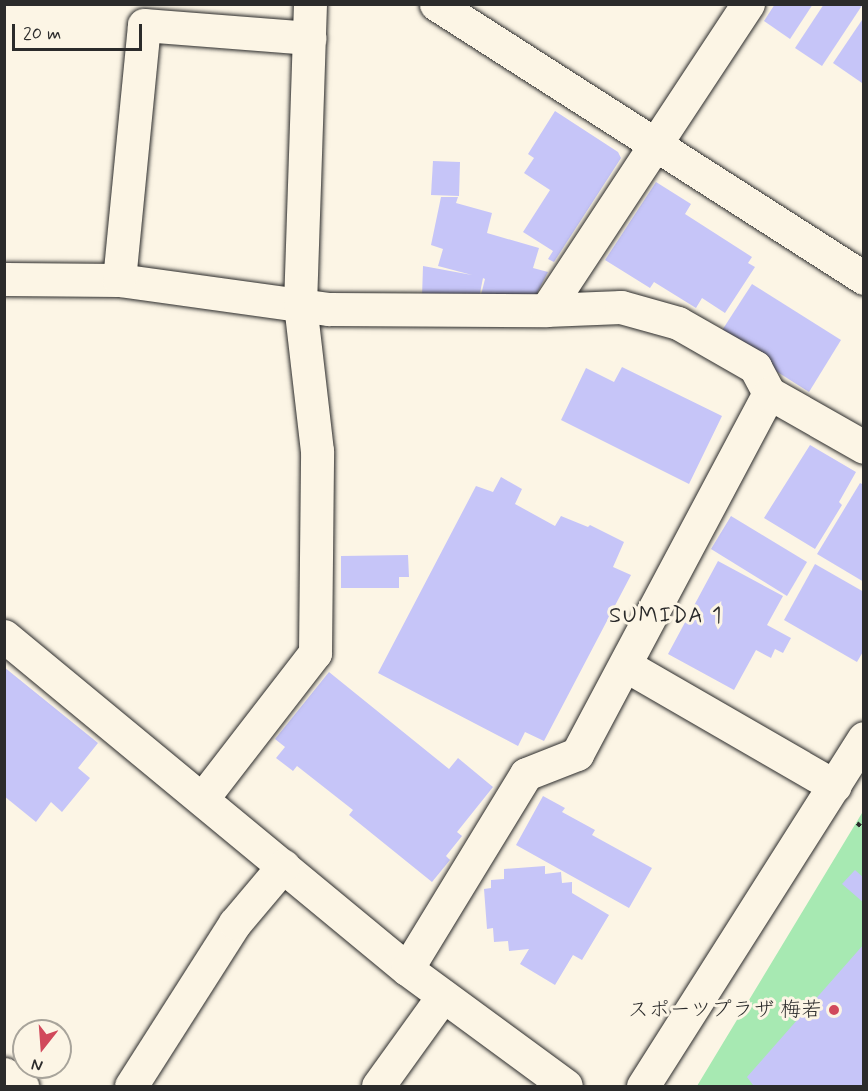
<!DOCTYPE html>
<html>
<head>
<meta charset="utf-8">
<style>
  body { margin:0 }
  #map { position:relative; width:868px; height:1091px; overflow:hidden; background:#fcf5e5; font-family:Mynerve,"Klee One",sans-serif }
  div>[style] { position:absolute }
  .green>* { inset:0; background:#a7e9b2 }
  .building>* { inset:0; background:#c6c5f8 }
  .path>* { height:4px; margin-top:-2px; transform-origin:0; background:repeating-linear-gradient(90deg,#2b2b2b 0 4.5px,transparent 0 9px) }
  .roads { filter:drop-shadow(0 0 2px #2b2b2b) drop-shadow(0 0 2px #2b2b2b) }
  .minor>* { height:33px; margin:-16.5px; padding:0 16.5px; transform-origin:16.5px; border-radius:16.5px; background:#fcf5e5 }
  .dots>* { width:16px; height:16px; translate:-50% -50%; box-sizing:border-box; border:3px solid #fcf5e5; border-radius:50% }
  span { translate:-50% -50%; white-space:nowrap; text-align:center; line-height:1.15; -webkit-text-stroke:6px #fcf5e5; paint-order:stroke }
  .poi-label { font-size:21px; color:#2b2b2b }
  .right { translate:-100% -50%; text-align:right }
  .neighbourhood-label { font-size:22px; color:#2b2b2b; letter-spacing:1.5px }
  .frame { position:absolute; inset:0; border:6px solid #2b2b2b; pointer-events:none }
  .north { position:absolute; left:12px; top:1019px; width:60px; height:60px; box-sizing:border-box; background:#fcf5e5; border:2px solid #a8a49b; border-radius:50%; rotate:197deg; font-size:16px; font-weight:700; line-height:24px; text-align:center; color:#2b2b2b }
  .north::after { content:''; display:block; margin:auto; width:21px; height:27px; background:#d1495b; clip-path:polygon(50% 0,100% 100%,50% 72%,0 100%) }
  .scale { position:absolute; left:12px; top:24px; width:130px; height:27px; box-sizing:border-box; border:3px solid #2b2b2b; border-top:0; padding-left:8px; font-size:18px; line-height:21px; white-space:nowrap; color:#2b2b2b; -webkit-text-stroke:4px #fcf5e5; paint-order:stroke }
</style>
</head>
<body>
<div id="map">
  <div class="green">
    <i style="clip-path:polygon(863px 810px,863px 1086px,697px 1086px,862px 813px)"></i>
  </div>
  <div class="building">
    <i style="clip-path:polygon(775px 4px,813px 4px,790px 39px,764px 21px)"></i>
    <i style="clip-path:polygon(824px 4px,863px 4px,822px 66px,795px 48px)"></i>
    <i style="clip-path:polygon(864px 17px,864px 81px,862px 83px,833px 63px)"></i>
    <i style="clip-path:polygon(555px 111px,618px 152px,621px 158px,554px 262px,548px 259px,553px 251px,523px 232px,550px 190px,524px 173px,534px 158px,528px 154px)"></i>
    <i style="clip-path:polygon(433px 161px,460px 162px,459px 196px,431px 195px)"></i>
    <i style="clip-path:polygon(656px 182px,691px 204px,685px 214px,752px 257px,748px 263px,755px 267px,725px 313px,702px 298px,696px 308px,654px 282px,650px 288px,605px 260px)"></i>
    <i style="clip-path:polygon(441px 197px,458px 197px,456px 203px,492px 213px,487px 233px,539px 248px,533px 268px,548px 272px,535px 297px,481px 295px,485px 279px,483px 278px,479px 298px,422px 297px,423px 266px,472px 275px,438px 266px,443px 249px,431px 245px)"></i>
    <i style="clip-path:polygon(752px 284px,841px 340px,809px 392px,719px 335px)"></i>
    <i style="clip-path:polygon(622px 367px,722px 416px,689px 484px,561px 420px,586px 368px,614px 382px)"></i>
    <i style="clip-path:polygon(810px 445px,856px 472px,839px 502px,842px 505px,815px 549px,764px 518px)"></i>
    <i style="clip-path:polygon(501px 477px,522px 489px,515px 504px,555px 526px,561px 516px,588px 527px,590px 525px,624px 542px,613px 567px,631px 575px,544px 741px,525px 732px,518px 746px,378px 673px,476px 486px,493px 492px)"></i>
    <i style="clip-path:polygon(860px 483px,864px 485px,864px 582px,817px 554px)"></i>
    <i style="clip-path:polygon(731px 516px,807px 562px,787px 596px,711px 549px)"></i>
    <i style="clip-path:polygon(408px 555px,409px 577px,399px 577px,399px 588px,341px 588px,341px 556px)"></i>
    <i style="clip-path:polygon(718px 561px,783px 596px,767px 625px,791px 638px,783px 653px,775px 649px,771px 658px,756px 650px,734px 690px,668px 654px)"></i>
    <i style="clip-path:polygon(815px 564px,864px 592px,864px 650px,857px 662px,784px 620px)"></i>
    <i style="clip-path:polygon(4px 667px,98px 743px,78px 768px,90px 778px,62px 812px,51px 802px,36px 822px,4px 796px)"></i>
    <i style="clip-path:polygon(329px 672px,449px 769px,458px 758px,493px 787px,457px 832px,462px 836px,446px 856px,450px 860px,432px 882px,349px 815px,353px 810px,297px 766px,293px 771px,276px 758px,285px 747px,275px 739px)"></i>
    <i style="clip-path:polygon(543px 796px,565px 808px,562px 812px,595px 830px,592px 835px,652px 868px,629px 908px,516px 845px)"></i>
    <i style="clip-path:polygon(545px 866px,545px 874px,561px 872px,562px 883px,572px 882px,572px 893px,609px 915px,582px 960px,573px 955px,555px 985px,520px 964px,529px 949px,509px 951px,508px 941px,494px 942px,493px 928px,487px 929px,484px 889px,491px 888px,491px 880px,504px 879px,504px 869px)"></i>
    <i style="clip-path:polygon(855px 870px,864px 878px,864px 903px,842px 884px)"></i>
    <i style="clip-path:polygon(864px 944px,864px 1086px,752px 1086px,753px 1085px,747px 1077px)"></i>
  </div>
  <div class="path">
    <i style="left:857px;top:823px;width:9px;rotate:41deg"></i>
  </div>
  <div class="roads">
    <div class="minor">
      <i style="left:436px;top:4px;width:508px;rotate:32.63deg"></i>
      <i style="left:6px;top:279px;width:113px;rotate:0.5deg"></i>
      <i style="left:119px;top:280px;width:212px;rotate:7.9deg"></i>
      <i style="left:329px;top:309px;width:217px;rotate:0.3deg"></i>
      <i style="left:546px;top:310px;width:367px;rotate:-56.6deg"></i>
      <i style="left:119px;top:280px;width:256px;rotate:-84.4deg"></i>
      <i style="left:144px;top:25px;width:166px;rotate:4.5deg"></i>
      <i style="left:546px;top:310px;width:75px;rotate:-2.3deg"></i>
      <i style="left:621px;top:307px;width:59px;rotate:15.7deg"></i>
      <i style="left:678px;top:323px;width:89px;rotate:29.7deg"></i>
      <i style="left:755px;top:367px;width:30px;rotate:62deg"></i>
      <i style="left:4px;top:636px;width:523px;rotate:39.57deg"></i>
      <i style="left:407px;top:969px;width:197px;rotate:36.3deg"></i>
      <i style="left:625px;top:665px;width:242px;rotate:30deg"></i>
      <i style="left:202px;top:799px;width:185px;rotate:-52.3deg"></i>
      <i style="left:315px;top:653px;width:202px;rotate:-89.4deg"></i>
      <i style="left:317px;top:451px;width:147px;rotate:-96.6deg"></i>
      <i style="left:300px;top:305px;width:301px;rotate:-88.1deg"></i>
      <i style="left:407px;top:969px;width:228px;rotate:-58.6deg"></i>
      <i style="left:526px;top:774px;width:55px;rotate:-21.4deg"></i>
      <i style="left:577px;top:754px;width:409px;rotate:-62deg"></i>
      <i style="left:769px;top:393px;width:109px;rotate:29.6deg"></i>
      <i style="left:4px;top:1074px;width:22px;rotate:34deg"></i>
      <i style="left:131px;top:1086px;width:193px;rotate:-57.5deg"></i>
      <i style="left:235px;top:923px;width:75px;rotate:-49.9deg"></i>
      <i style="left:378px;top:1086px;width:111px;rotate:-54.2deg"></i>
      <i style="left:643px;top:1086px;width:412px;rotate:-57.6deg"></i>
    </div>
  </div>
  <div class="dots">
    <i style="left:834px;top:1010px;background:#d1495b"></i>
  </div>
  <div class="poi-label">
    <span class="right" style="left:822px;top:1010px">スポーツプラザ 梅若</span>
  </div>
  <div class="neighbourhood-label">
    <span style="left:666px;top:617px">SUMIDA 1</span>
  </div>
  <div class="frame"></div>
  <div class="north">N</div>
  <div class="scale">20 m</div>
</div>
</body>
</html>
